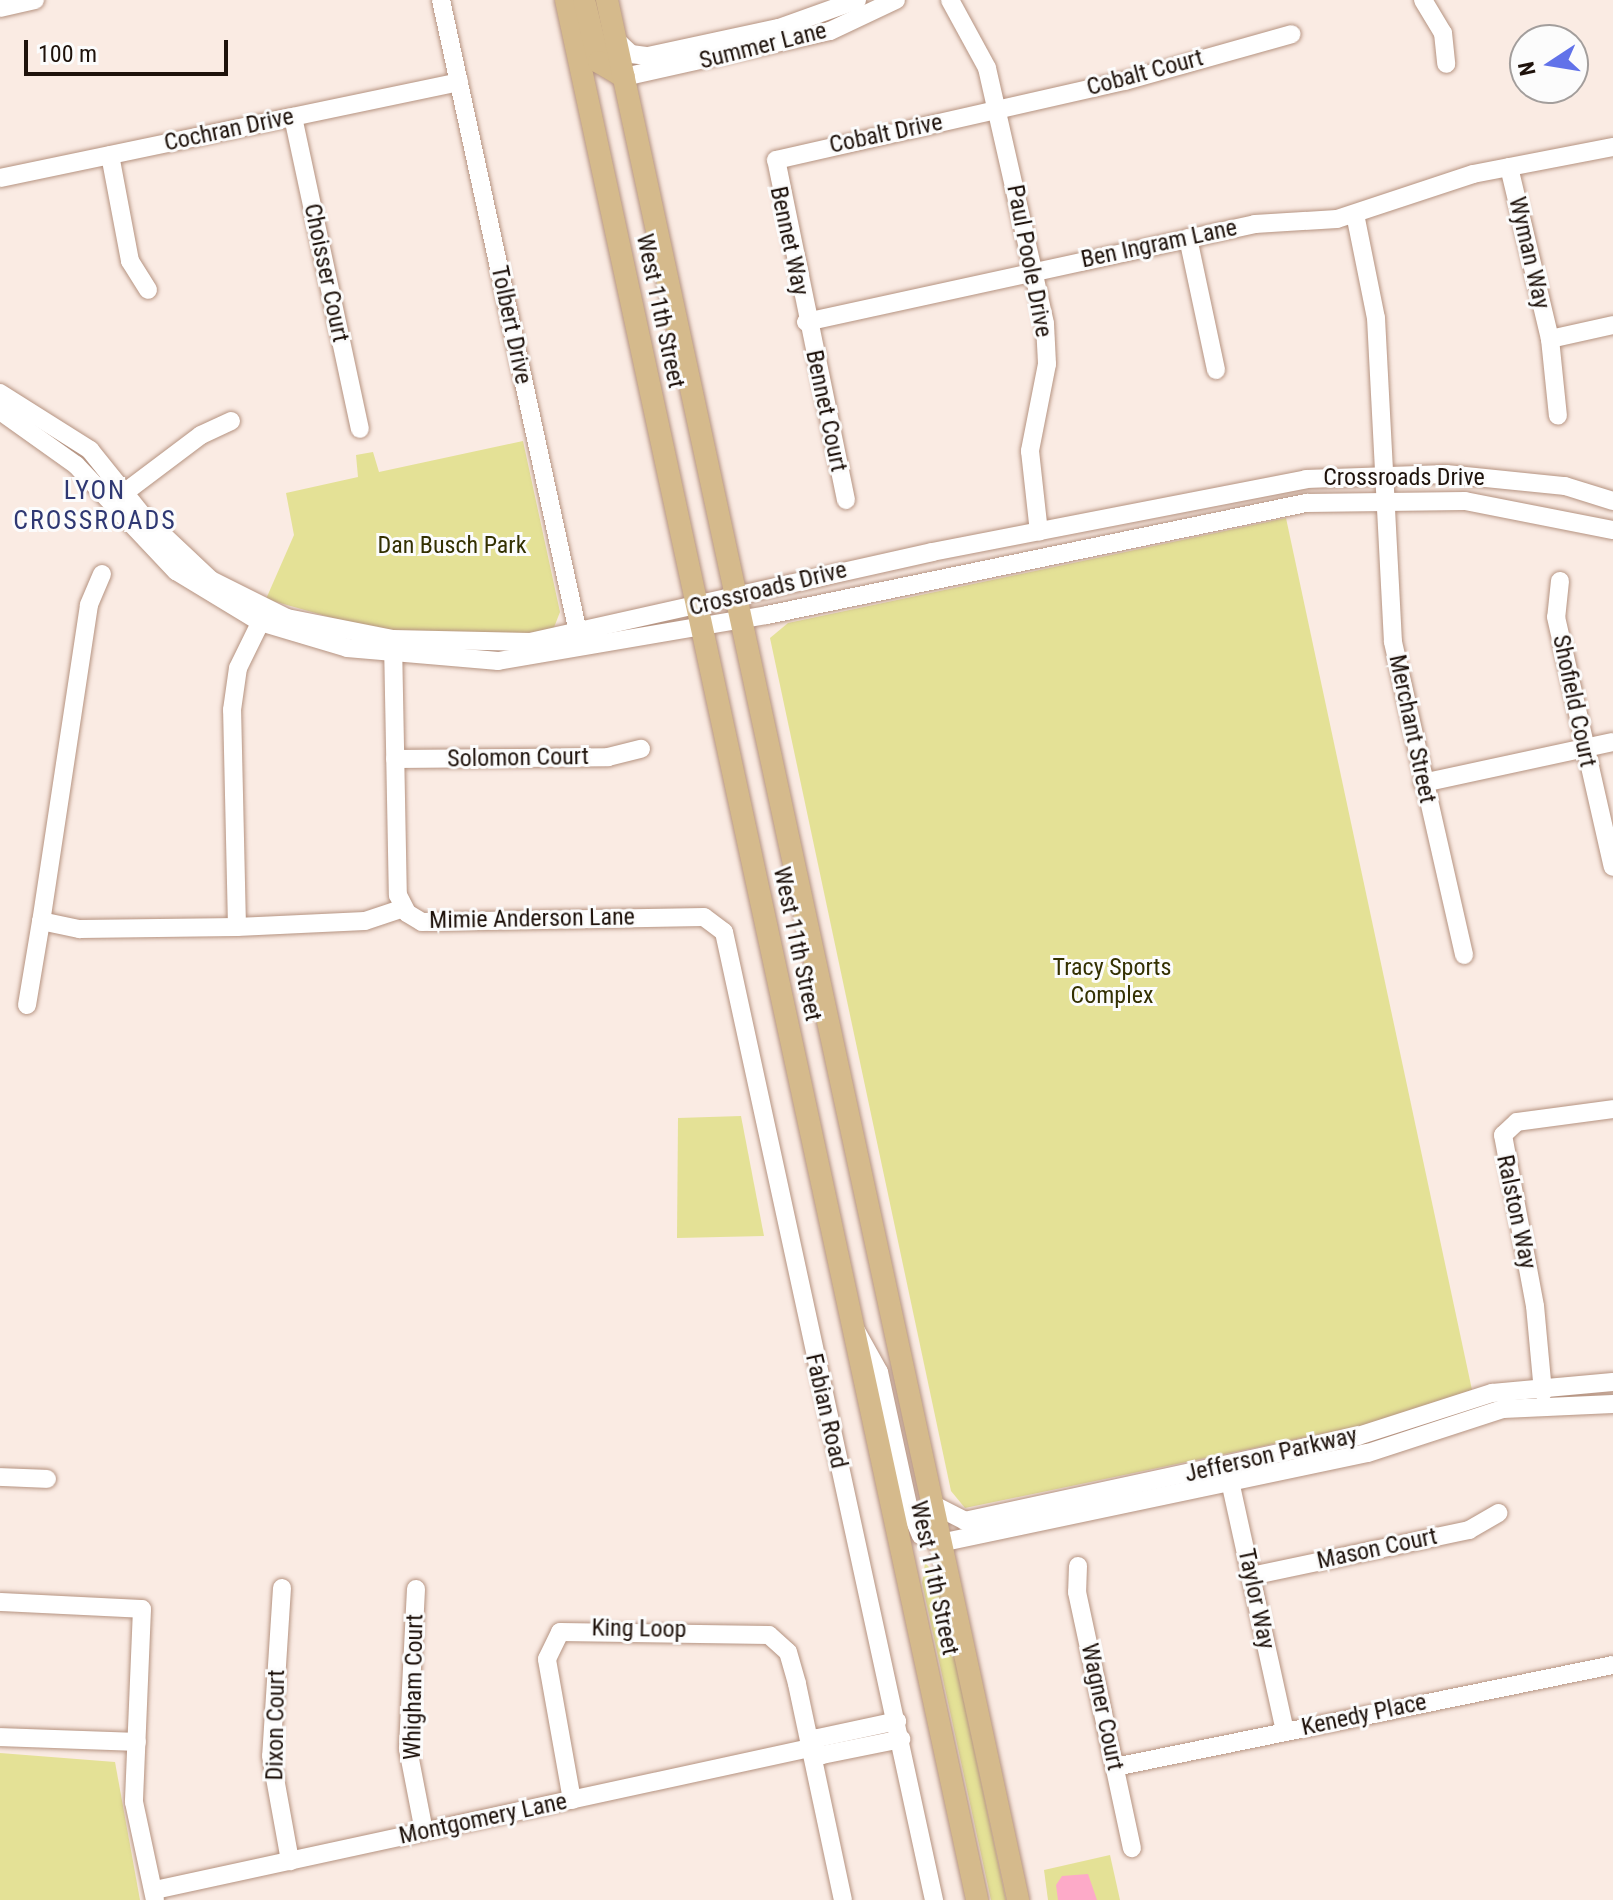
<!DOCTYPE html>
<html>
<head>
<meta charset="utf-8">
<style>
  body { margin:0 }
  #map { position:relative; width:1613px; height:1900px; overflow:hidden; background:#faebe3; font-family:"Roboto Condensed",sans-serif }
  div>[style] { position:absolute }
  .green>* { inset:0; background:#e4e196 }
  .water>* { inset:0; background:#fdaac8 }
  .roads { filter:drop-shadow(0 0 2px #b59381) drop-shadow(0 0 2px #b59381) }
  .minor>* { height:18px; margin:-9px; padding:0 9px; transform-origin:9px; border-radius:9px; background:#fff }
  .major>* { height:22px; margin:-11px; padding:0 11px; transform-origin:11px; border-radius:11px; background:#d5ba8c }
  span { translate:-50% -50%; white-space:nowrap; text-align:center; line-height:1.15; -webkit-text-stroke:6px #fcfcfc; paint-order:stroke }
  .street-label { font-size:24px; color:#1e120b }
  .park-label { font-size:24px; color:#333001 }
  .neighbourhood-label { font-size:26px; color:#2f3873; letter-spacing:2px }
  .north { position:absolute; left:1509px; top:24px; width:80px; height:80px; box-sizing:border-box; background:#fcfcfc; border:2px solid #a39e9c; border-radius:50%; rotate:258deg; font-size:22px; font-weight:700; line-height:32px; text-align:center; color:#1e120b }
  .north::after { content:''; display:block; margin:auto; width:28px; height:36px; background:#6172e9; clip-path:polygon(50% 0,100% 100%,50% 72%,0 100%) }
  .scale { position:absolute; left:24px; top:40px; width:204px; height:36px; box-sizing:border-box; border:4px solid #1e120b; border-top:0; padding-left:10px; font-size:24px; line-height:28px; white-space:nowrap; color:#1e120b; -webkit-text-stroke:6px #fcfcfc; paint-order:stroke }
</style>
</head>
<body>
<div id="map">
  <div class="green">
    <i style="clip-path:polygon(523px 441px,560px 612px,553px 630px,489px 637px,368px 628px,266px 599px,294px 535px,286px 493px,358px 477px,356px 455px,373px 452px,379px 472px)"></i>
    <i style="clip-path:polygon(1286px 518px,1472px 1390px,1369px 1424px,965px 1508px,951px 1491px,770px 638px,788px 623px)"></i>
    <i style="clip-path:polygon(741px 1116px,764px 1236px,677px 1238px,678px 1118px)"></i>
    <i style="clip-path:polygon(925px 1563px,937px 1575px,1006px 1900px,991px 1900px,922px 1583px)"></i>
    <i style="clip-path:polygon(0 1753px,115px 1762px,140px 1900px,0 1900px)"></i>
    <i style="clip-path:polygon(1110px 1855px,1120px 1900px,1048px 1900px,1044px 1870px)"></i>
  </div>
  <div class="water">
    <i style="clip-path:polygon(1088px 1874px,1097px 1900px,1058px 1900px,1056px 1885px,1062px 1876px)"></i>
  </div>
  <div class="roads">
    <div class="minor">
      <i style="left:441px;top:0;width:657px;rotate:77.78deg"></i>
      <i style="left:950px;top:0;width:77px;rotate:61.4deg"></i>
      <i style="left:987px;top:68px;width:262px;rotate:77.2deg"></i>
      <i style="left:1045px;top:324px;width:40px;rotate:87.1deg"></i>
      <i style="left:1047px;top:364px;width:89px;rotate:101.1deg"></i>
      <i style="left:1030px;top:451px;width:81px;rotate:83.7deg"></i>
      <i style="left:1423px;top:0;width:39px;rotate:59deg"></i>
      <i style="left:1443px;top:33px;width:31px;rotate:84deg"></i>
      <i style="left:0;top:8px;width:36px;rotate:-13deg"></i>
      <i style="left:615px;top:39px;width:22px;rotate:43deg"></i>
      <i style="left:631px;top:54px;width:17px;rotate:7deg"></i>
      <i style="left:648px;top:56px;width:134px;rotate:-12.1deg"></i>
      <i style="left:779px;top:28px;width:83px;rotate:-19.7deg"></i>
      <i style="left:624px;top:77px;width:211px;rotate:-12.6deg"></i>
      <i style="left:830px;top:31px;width:73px;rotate:-25.2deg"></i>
      <i style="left:293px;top:117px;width:319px;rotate:77.9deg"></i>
      <i style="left:110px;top:155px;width:108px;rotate:79.3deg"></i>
      <i style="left:130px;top:261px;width:34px;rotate:58deg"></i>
      <i style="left:1509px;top:167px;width:177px;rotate:76.6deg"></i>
      <i style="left:1550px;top:339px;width:77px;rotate:84.1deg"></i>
      <i style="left:0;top:178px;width:469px;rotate:-11.8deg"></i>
      <i style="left:1355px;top:214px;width:106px;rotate:78.6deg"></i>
      <i style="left:1376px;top:318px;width:324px;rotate:87deg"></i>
      <i style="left:1393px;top:642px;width:321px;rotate:77.2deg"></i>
      <i style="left:1188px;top:238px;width:135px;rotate:78deg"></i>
      <i style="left:806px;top:322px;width:460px;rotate:-12.3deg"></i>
      <i style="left:1255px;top:224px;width:82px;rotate:-3.5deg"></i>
      <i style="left:1337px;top:219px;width:143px;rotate:-18.3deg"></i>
      <i style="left:1473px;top:174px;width:143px;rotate:-10.9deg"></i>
      <i style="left:1550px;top:339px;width:65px;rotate:-12.5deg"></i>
      <i style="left:0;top:393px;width:107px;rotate:32.3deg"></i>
      <i style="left:90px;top:450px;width:85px;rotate:51.2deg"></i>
      <i style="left:143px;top:516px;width:93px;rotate:43.3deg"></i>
      <i style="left:211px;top:580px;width:85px;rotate:26.6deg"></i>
      <i style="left:287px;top:618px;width:108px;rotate:11.2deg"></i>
      <i style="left:393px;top:639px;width:137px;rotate:1.3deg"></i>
      <i style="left:530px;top:642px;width:412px;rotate:-12.6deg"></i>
      <i style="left:932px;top:552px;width:381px;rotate:-11deg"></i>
      <i style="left:1306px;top:479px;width:140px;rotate:-2deg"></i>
      <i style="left:1446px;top:474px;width:120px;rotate:5.8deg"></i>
      <i style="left:1565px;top:486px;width:50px;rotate:17.4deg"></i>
      <i style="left:0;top:411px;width:93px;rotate:35.4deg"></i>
      <i style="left:76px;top:465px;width:146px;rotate:46.7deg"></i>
      <i style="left:176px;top:571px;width:98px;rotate:31.3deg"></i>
      <i style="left:260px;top:622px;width:91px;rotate:16.6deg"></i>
      <i style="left:347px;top:648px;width:152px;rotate:4.9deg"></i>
      <i style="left:498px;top:661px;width:273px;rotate:-9.7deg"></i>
      <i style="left:767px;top:615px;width:551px;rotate:-11.74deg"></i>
      <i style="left:1306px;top:503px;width:159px;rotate:-0.7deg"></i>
      <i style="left:1465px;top:501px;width:151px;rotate:11.1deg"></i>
      <i style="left:116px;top:499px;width:106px;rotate:-37deg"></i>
      <i style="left:201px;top:435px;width:33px;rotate:-25deg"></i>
      <i style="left:846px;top:500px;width:347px;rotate:-101.6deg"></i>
      <i style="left:776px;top:160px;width:358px;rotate:-12.8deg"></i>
      <i style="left:1125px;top:81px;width:173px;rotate:-15.7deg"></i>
      <i style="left:102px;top:574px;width:34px;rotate:113deg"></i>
      <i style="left:89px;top:605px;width:320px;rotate:98.6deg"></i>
      <i style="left:41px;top:921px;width:40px;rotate:12deg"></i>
      <i style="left:80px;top:929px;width:157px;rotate:-0.7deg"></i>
      <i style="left:237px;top:927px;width:128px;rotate:-2.7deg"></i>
      <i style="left:365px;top:921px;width:41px;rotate:-18.4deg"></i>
      <i style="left:1560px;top:581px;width:36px;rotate:96deg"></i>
      <i style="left:1556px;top:617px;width:256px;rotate:77.2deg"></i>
      <i style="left:393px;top:642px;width:253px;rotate:88.9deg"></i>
      <i style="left:398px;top:895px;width:20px;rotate:63deg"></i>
      <i style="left:407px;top:913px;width:17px;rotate:31deg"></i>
      <i style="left:422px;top:922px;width:282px;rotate:-1deg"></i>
      <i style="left:704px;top:917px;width:25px;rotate:37deg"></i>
      <i style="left:724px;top:932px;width:991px;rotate:77.76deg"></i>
      <i style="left:395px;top:759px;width:213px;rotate:-0.5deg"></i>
      <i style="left:608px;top:757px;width:34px;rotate:-14deg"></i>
      <i style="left:1423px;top:783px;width:194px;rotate:-12.2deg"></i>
      <i style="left:237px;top:927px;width:217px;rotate:-91.3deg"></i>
      <i style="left:232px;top:710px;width:42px;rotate:-81.9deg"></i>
      <i style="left:238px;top:668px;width:61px;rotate:-63.9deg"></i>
      <i style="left:27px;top:1005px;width:85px;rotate:-80.5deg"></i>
      <i style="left:855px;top:1329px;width:49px;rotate:60.8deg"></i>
      <i style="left:879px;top:1372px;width:136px;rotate:77.7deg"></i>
      <i style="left:908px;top:1505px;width:33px;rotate:67deg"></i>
      <i style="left:921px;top:1535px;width:21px;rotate:23deg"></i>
      <i style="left:940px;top:1543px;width:437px;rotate:-11.9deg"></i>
      <i style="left:1368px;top:1453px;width:142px;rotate:-18.1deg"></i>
      <i style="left:1503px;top:1409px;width:110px;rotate:-2.6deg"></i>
      <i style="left:1543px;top:1392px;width:86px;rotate:-95.3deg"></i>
      <i style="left:1535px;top:1306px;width:174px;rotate:-100.6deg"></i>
      <i style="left:1503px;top:1135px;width:19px;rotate:-43deg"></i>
      <i style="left:1517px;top:1122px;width:97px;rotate:-7.7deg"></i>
      <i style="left:1228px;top:1472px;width:266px;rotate:77.6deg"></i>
      <i style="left:0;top:1477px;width:47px;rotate:2.4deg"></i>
      <i style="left:932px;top:1504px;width:37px;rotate:27deg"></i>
      <i style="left:965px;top:1521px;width:402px;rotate:-12.2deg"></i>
      <i style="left:1358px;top:1436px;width:141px;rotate:-17.8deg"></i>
      <i style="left:1492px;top:1393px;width:121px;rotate:-5.2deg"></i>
      <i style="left:1078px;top:1566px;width:26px;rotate:92deg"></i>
      <i style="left:1077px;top:1592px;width:262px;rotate:77.9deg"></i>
      <i style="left:1251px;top:1576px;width:223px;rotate:-11.9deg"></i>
      <i style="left:1469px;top:1530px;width:34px;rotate:-30deg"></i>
      <i style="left:282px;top:1588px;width:168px;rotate:93.7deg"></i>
      <i style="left:271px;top:1756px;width:107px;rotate:79.7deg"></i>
      <i style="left:416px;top:1589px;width:160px;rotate:92.9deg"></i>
      <i style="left:408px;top:1749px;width:84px;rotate:79deg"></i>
      <i style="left:0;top:1602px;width:142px;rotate:2.8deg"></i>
      <i style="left:142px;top:1609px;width:193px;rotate:92.4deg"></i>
      <i style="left:134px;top:1802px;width:100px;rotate:77.9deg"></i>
      <i style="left:0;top:1737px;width:137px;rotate:2.1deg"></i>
      <i style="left:810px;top:1748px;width:14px;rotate:30deg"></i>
      <i style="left:822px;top:1755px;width:81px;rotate:-11.4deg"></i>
      <i style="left:1115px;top:1767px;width:508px;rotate:-11.58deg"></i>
      <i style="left:572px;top:1800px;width:143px;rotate:-100.1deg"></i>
      <i style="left:547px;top:1659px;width:30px;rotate:-64deg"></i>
      <i style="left:560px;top:1632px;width:209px;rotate:0.8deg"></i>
      <i style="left:769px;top:1635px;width:25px;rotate:42deg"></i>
      <i style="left:788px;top:1652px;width:33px;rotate:74deg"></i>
      <i style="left:797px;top:1684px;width:221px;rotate:78deg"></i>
      <i style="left:155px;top:1890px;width:670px;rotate:-12.23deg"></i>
      <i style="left:810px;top:1748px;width:13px;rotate:-51deg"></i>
      <i style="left:818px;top:1738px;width:81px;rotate:-12.1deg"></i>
    </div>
    <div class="major">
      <i style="left:566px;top:0;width:1944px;rotate:77.79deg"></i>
      <i style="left:584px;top:0;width:64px;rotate:76.4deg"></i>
      <i style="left:599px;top:62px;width:29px;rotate:31deg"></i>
      <i style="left:607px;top:0;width:1944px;rotate:77.79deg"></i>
    </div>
  </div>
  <div class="street-label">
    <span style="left:763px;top:46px;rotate:-14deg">Summer Lane</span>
    <span style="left:1145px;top:73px;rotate:-15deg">Cobalt Court</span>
    <span style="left:229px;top:130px;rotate:-12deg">Cochran Drive</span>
    <span style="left:886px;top:134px;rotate:-12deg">Cobalt Drive</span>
    <span style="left:789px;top:241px;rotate:78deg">Bennet Way</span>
    <span style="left:1159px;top:244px;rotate:-12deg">Ben Ingram Lane</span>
    <span style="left:1529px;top:253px;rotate:77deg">Wyman Way</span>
    <span style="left:1029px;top:261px;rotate:79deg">Paul Poole Drive</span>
    <span style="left:326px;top:273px;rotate:78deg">Choisser Court</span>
    <span style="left:660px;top:311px;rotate:78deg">West 11th Street</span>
    <span style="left:511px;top:325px;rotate:78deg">Tolbert Drive</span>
    <span style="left:826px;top:411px;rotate:78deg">Bennet Court</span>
    <span style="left:1404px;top:478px">Crossroads Drive</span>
    <span style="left:768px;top:589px;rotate:-14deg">Crossroads Drive</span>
    <span style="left:1574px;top:701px;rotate:78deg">Shofield Court</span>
    <span style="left:1412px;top:729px;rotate:78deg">Merchant Street</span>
    <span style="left:518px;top:758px;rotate:-1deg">Solomon Court</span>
    <span style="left:532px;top:919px;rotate:-1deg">Mimie Anderson Lane</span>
    <span style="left:797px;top:944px;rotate:78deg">West 11th Street</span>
    <span style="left:1516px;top:1212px;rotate:78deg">Ralston Way</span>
    <span style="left:826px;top:1411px;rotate:77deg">Fabian Road</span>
    <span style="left:1271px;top:1455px;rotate:-13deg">Jefferson Parkway</span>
    <span style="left:1377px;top:1549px;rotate:-12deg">Mason Court</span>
    <span style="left:934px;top:1578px;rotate:78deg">West 11th Street</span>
    <span style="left:1256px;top:1599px;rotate:78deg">Taylor Way</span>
    <span style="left:639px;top:1629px;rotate:1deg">King Loop</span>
    <span style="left:414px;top:1687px;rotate:-89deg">Whigham Court</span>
    <span style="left:1102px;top:1707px;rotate:78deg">Wagner Court</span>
    <span style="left:1364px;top:1715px;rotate:-12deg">Kenedy Place</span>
    <span style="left:276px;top:1725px;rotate:-89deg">Dixon Court</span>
    <span style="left:483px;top:1819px;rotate:-12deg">Montgomery Lane</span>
  </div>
  <div class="park-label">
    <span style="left:452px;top:546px">Dan Busch Park</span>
    <span style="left:1112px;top:982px">Tracy Sports<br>Complex</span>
  </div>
  <div class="neighbourhood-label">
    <span style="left:95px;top:506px">LYON<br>CROSSROADS</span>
  </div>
  <div class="north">N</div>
  <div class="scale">100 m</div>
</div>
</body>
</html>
